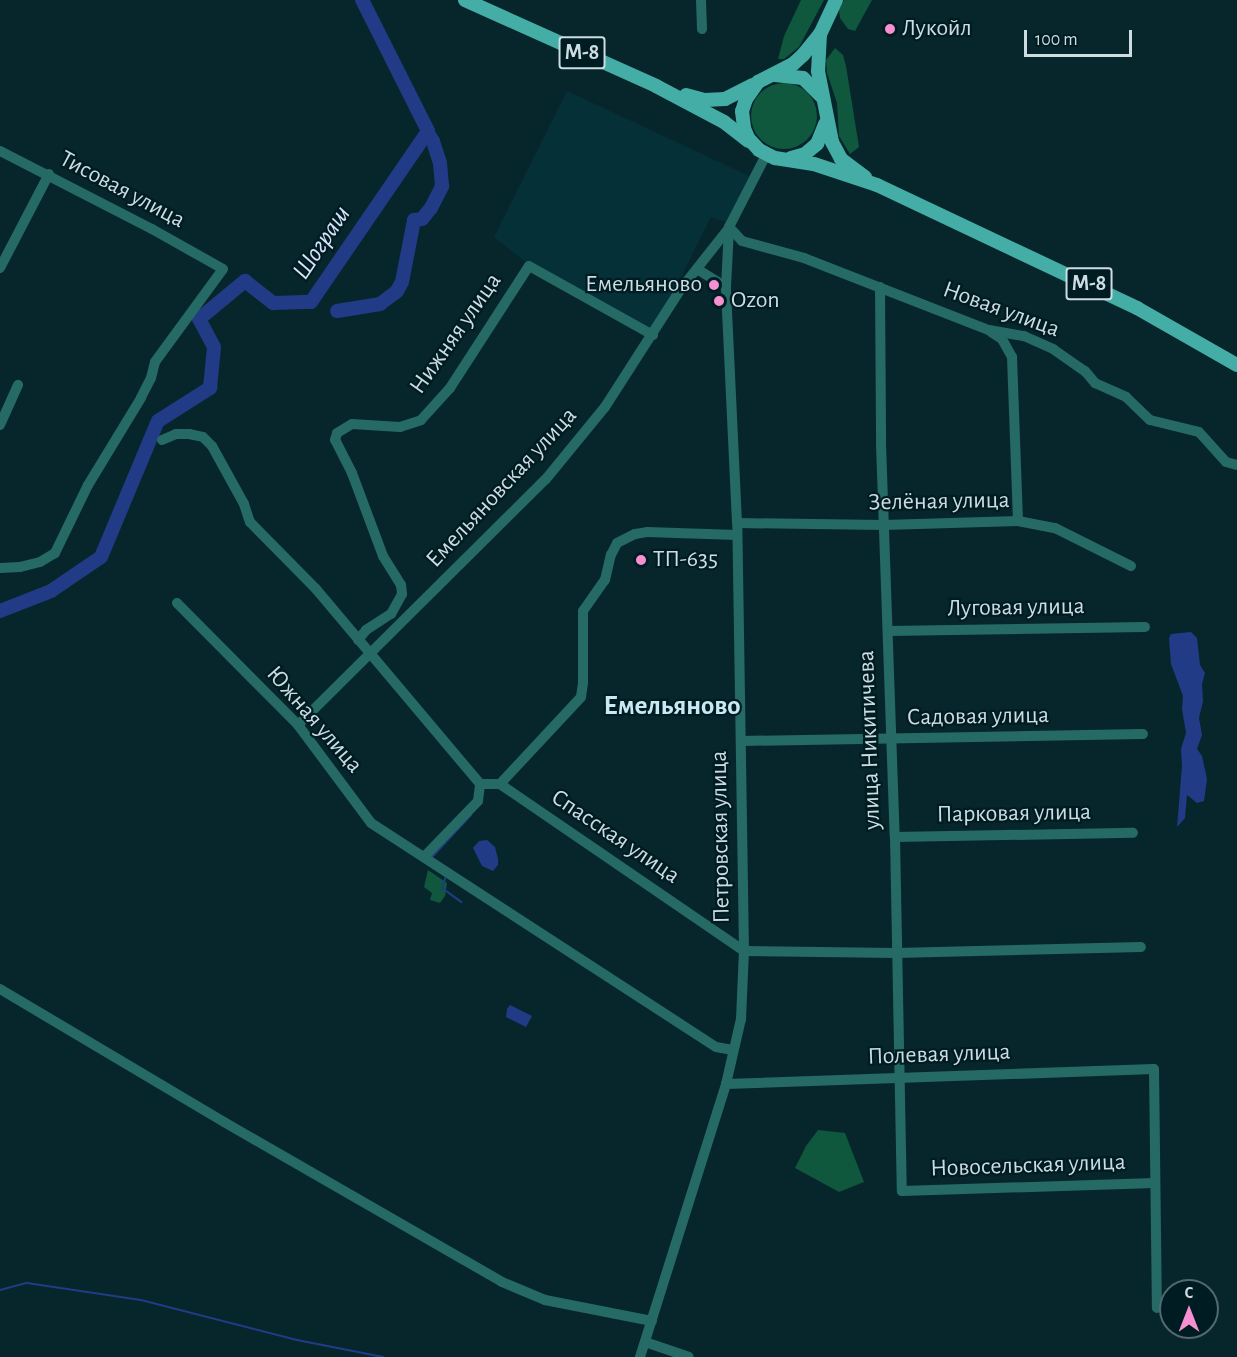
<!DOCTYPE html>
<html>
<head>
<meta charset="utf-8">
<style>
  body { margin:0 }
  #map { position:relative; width:1237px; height:1357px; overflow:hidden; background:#07262c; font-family:"Alegreya Sans",sans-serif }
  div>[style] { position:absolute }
  .built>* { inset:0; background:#053037 }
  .green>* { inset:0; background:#0f573d }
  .round { border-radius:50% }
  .water>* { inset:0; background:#213b86 }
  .stream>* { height:2px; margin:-1px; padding:0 1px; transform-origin:1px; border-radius:1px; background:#213b86 }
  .river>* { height:14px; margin:-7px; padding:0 7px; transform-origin:7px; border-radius:7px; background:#213b86 }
  .minor>* { height:10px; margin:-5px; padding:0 5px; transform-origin:5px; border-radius:5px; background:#266a65 }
  .major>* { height:14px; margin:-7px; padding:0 7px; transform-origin:7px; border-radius:7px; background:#44ada6 }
  .dots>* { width:16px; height:16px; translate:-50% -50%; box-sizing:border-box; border:3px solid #001c23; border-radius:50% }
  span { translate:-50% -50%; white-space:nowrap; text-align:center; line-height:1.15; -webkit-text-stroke:4.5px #001c23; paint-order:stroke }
  .shield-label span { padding:2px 4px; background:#001c23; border:2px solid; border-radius:4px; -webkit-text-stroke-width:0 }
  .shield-label { font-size:22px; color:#ccdce1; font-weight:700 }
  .poi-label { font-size:24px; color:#ccdce1 }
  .left { translate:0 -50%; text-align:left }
  .right { translate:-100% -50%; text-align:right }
  .street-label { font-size:24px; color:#ccdce1 }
  .water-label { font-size:26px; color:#d8e2f8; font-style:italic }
  .quarter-label { font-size:27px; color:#c8e9f2; font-weight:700 }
  .north { position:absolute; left:1159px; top:1279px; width:60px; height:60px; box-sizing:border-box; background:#001c23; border:2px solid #52696f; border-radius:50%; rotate:0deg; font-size:16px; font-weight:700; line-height:24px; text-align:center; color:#ccdce1 }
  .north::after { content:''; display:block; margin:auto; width:21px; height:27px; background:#f690d0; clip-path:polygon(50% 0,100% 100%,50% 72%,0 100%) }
  .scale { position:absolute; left:1024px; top:30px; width:108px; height:27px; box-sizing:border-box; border:3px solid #ccdce1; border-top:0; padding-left:8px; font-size:18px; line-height:21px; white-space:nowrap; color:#ccdce1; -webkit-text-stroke:4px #001c23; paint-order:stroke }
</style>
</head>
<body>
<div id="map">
  <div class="built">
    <i style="clip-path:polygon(567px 91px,749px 176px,728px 223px,711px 217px,655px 330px,523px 260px,494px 237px)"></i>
  </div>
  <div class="green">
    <i style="clip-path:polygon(801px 0,824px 0,799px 47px,784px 59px,778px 59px,784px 36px)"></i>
    <i style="clip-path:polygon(844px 0,872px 0,855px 31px,848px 29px,840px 18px,839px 10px)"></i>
    <i style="clip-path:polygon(835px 48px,843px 55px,846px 66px,859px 147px,850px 154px,839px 136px,837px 103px,827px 73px,826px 60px)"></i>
    <i class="round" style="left:751px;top:83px;width:66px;height:66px"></i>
    <i style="clip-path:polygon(428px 870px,447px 883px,445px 896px,440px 903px,430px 900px,432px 893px,424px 887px)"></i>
    <i style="clip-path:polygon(818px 1130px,845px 1133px,864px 1182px,839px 1192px,795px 1168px,806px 1146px)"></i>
  </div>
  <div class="water">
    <i style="clip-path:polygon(1191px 632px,1197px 638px,1200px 665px,1205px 673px,1202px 684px,1203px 701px,1199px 718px,1202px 735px,1197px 749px,1202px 756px,1207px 779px,1204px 801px,1197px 803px,1187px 795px,1185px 818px,1177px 827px,1182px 766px,1181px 749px,1186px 733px,1182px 709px,1183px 696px,1171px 664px,1169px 638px,1171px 634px)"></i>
    <i style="clip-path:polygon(487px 840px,495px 847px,498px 859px,498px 865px,493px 871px,482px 866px,473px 848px,479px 841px)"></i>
    <i style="clip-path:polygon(510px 1005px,532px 1016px,526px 1027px,506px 1017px,507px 1009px)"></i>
  </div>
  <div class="stream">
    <i style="left:432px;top:857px;width:57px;rotate:-47.1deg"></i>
    <i style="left:446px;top:876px;width:13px;rotate:108deg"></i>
    <i style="left:442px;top:888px;width:24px;rotate:36deg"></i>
    <i style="left:0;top:1290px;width:28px;rotate:-15deg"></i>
    <i style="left:27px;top:1283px;width:115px;rotate:8.5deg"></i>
    <i style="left:141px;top:1300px;width:161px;rotate:14.4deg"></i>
    <i style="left:297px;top:1340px;width:88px;rotate:11.2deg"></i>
  </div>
  <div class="river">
    <i style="left:337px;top:311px;width:44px;rotate:-9.2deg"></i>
    <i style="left:380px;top:304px;width:21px;rotate:-37deg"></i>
    <i style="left:397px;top:291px;width:10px;rotate:-61deg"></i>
    <i style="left:402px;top:282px;width:63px;rotate:-79deg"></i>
    <i style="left:414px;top:220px;width:8px;rotate:-7deg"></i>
    <i style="left:422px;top:219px;width:14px;rotate:-51deg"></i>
    <i style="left:431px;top:208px;width:25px;rotate:-63deg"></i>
    <i style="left:442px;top:186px;width:23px;rotate:-95deg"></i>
    <i style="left:440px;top:163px;width:23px;rotate:-108deg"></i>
    <i style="left:433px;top:141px;width:11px;rotate:-124deg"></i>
    <i style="left:0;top:611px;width:55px;rotate:-21.4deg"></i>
    <i style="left:51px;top:591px;width:60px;rotate:-34.2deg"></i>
    <i style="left:101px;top:557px;width:147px;rotate:-67.3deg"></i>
    <i style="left:158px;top:421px;width:62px;rotate:-32.4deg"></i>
    <i style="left:210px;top:388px;width:41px;rotate:-84.4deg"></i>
    <i style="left:214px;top:347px;width:32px;rotate:-118deg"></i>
    <i style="left:199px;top:319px;width:60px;rotate:-39.6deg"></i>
    <i style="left:245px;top:281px;width:36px;rotate:38deg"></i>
    <i style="left:273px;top:303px;width:38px;rotate:-2deg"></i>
    <i style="left:311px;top:302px;width:207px;rotate:-55.6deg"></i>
    <i style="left:428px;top:131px;width:147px;rotate:-116.7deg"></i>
  </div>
  <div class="minor">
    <i style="left:701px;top:0;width:29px;rotate:88deg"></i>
    <i style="left:0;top:151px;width:171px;rotate:27.2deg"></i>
    <i style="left:152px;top:229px;width:81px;rotate:29.4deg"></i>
    <i style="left:223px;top:269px;width:115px;rotate:126.2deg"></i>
    <i style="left:155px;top:362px;width:16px;rotate:104deg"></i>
    <i style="left:151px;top:378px;width:22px;rotate:117deg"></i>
    <i style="left:141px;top:398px;width:102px;rotate:121.3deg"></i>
    <i style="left:88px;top:485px;width:76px;rotate:115.9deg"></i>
    <i style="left:55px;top:553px;width:17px;rotate:149deg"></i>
    <i style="left:40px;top:562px;width:21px;rotate:166deg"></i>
    <i style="left:20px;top:567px;width:20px;rotate:177deg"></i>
    <i style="left:729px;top:227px;width:19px;rotate:47deg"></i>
    <i style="left:742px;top:241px;width:64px;rotate:15.3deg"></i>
    <i style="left:804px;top:258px;width:199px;rotate:21.3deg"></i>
    <i style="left:989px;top:330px;width:36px;rotate:10deg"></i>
    <i style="left:1024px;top:336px;width:32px;rotate:24deg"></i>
    <i style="left:1053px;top:349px;width:39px;rotate:35deg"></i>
    <i style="left:1085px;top:371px;width:16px;rotate:50deg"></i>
    <i style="left:1095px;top:383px;width:34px;rotate:24deg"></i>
    <i style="left:1126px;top:397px;width:33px;rotate:44deg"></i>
    <i style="left:1150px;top:420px;width:50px;rotate:13.8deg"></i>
    <i style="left:1199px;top:432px;width:40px;rotate:48deg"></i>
    <i style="left:1226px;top:462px;width:11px;rotate:15deg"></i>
    <i style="left:0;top:268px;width:106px;rotate:-62.5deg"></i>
    <i style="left:697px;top:269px;width:34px;rotate:32deg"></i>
    <i style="left:880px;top:287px;width:157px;rotate:89.6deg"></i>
    <i style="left:881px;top:444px;width:393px;rotate:88deg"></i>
    <i style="left:895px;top:837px;width:354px;rotate:88.9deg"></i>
    <i style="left:902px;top:1191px;width:253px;rotate:-1.8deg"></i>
    <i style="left:991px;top:332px;width:13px;rotate:32deg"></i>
    <i style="left:1002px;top:339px;width:21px;rotate:61deg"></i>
    <i style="left:1012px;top:357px;width:164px;rotate:87.9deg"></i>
    <i style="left:0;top:425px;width:44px;rotate:-65.8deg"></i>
    <i style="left:162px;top:440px;width:15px;rotate:-23deg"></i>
    <i style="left:176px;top:434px;width:13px"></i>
    <i style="left:189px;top:434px;width:14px;rotate:12deg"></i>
    <i style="left:203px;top:437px;width:13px;rotate:45deg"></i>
    <i style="left:212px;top:446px;width:66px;rotate:61.1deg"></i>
    <i style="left:244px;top:504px;width:19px;rotate:72deg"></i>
    <i style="left:250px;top:522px;width:94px;rotate:45.4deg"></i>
    <i style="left:316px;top:589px;width:255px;rotate:49.9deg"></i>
    <i style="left:480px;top:784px;width:20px"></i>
    <i style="left:500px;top:784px;width:296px;rotate:34.4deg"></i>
    <i style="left:744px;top:951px;width:152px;rotate:0.8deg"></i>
    <i style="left:896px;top:953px;width:245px;rotate:-1.4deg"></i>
    <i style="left:737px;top:523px;width:147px;rotate:0.8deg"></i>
    <i style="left:884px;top:525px;width:134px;rotate:-1.7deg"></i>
    <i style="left:1018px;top:521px;width:38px;rotate:11deg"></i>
    <i style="left:1055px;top:528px;width:85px;rotate:26.6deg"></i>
    <i style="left:177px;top:603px;width:172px;rotate:45.2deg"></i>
    <i style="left:298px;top:725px;width:122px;rotate:53.3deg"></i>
    <i style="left:371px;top:823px;width:411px;rotate:33deg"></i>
    <i style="left:716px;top:1047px;width:17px;rotate:10deg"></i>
    <i style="left:888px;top:631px;width:257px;rotate:-0.9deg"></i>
    <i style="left:358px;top:640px;width:13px;rotate:-51deg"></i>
    <i style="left:366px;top:630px;width:30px;rotate:-33deg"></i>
    <i style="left:391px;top:614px;width:23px;rotate:-61deg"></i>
    <i style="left:402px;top:594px;width:9px;rotate:-96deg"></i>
    <i style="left:401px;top:585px;width:34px;rotate:-122deg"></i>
    <i style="left:383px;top:556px;width:89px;rotate:-110.5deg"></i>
    <i style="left:352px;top:473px;width:37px;rotate:-117deg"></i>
    <i style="left:335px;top:440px;width:7px;rotate:-74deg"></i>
    <i style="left:337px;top:433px;width:17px;rotate:-31deg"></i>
    <i style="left:352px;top:424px;width:48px;rotate:3.6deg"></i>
    <i style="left:400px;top:427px;width:22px;rotate:-18deg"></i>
    <i style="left:421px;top:420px;width:43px;rotate:-47.8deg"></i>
    <i style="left:450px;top:388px;width:145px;rotate:-57.1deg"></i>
    <i style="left:529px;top:266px;width:142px;rotate:29.1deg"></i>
    <i style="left:298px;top:725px;width:349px;rotate:-44.8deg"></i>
    <i style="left:546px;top:479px;width:93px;rotate:-50.7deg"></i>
    <i style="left:605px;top:407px;width:139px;rotate:-57.3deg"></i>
    <i style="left:680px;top:290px;width:79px;rotate:-51.7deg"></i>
    <i style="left:741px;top:741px;width:402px;rotate:-1deg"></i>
    <i style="left:500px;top:784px;width:119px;rotate:-47deg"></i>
    <i style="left:581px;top:697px;width:14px;rotate:-82deg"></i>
    <i style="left:583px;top:683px;width:72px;rotate:-90deg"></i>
    <i style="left:583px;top:611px;width:38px;rotate:-55deg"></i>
    <i style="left:605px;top:580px;width:26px;rotate:-77deg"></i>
    <i style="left:611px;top:555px;width:13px;rotate:-63deg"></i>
    <i style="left:617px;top:543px;width:20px;rotate:-27deg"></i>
    <i style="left:635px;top:534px;width:12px;rotate:-9deg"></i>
    <i style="left:647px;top:532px;width:90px;rotate:1.9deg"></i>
    <i style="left:895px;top:837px;width:238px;rotate:-1deg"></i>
    <i style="left:424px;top:857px;width:78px;rotate:-46deg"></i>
    <i style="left:478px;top:801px;width:17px;rotate:-83deg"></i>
    <i style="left:0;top:989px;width:261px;rotate:30.7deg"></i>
    <i style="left:224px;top:1122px;width:321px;rotate:29.9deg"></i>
    <i style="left:502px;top:1282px;width:47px;rotate:22.7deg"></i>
    <i style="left:545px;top:1300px;width:109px;rotate:11.1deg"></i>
    <i style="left:726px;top:1084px;width:428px;rotate:-2deg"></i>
    <i style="left:1154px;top:1069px;width:239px;rotate:89.3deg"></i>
    <i style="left:645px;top:1342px;width:46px;rotate:18.8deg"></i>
    <i style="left:640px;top:1357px;width:286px;rotate:-72.5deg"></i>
    <i style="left:726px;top:1084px;width:67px;rotate:-77deg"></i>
    <i style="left:741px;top:1019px;width:68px;rotate:-87.5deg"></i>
    <i style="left:744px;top:951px;width:428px;rotate:-90.9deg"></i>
    <i style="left:737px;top:523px;width:236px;rotate:-92.7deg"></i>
    <i style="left:726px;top:287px;width:60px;rotate:-87.1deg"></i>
    <i style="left:729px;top:227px;width:81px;rotate:-62.8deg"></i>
  </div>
  <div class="major">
    <i style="left:465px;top:0;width:209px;rotate:24.2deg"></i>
    <i style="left:656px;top:86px;width:77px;rotate:27.9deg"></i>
    <i style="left:724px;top:122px;width:31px;rotate:38deg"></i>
    <i style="left:836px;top:0;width:38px;rotate:115deg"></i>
    <i style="left:820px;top:34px;width:27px;rotate:129deg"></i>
    <i style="left:803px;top:55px;width:13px;rotate:138deg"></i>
    <i style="left:793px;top:64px;width:39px;rotate:153deg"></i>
    <i style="left:758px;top:82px;width:21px;rotate:125deg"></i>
    <i style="left:746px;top:99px;width:13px;rotate:108deg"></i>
    <i style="left:742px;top:111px;width:17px;rotate:83deg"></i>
    <i style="left:744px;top:128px;width:11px;rotate:68deg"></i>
    <i style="left:748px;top:138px;width:16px;rotate:47deg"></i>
    <i style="left:759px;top:150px;width:18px;rotate:27deg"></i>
    <i style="left:775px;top:158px;width:39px;rotate:9deg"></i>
    <i style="left:814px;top:164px;width:66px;rotate:18.4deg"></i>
    <i style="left:877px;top:185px;width:288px;rotate:25.3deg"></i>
    <i style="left:1137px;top:308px;width:115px;rotate:29.7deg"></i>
    <i style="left:820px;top:34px;width:37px;rotate:93deg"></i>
    <i style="left:818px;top:71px;width:72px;rotate:78.8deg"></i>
    <i style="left:832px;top:142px;width:19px;rotate:62deg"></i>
    <i style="left:841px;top:159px;width:30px;rotate:37deg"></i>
    <i style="left:775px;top:75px;width:28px;rotate:6deg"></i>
    <i style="left:803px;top:78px;width:27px;rotate:45deg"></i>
    <i style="left:686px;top:95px;width:20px;rotate:15deg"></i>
    <i style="left:705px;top:100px;width:20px;rotate:-3deg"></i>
    <i style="left:725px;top:99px;width:31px;rotate:-27deg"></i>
    <i style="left:791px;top:158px;width:15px;rotate:-16deg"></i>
    <i style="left:805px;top:154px;width:16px;rotate:-40deg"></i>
    <i style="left:817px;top:144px;width:22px;rotate:-68deg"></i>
  </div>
  <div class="dots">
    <i style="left:890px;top:29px;background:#f690d0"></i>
    <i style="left:714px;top:285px;background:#f690d0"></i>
    <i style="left:719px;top:301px;background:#f690d0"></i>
    <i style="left:641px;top:560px;background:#f690d0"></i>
  </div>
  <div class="shield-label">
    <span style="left:582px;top:53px">М-8</span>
    <span style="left:1089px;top:284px">М-8</span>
  </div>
  <div class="poi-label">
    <span class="left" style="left:902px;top:29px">Лукойл</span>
    <span class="right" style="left:702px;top:285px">Емельяново</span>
    <span class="left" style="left:731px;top:301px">Ozon</span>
    <span class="left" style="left:653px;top:560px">ТП-635</span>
  </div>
  <div class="street-label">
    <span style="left:122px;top:190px;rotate:28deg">Тисовая улица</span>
    <span style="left:1001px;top:310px;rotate:20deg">Новая улица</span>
    <span style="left:456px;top:334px;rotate:-55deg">Нижняя улица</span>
    <span style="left:502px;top:488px;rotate:-47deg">Емельяновская улица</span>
    <span style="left:939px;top:502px;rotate:-1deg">Зелёная улица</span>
    <span style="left:1016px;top:608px;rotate:-1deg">Луговая улица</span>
    <span style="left:978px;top:717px;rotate:-1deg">Садовая улица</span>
    <span style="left:314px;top:720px;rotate:49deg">Южная улица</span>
    <span style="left:870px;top:740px;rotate:-92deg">улица Никитичева</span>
    <span style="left:1014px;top:814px;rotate:-1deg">Парковая улица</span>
    <span style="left:615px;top:837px;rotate:34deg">Спасская улица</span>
    <span style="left:721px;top:837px;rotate:-91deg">Петровская улица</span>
    <span style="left:939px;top:1055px;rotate:-2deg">Полевая улица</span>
    <span style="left:1028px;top:1166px;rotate:-2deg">Новосельская улица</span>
  </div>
  <div class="water-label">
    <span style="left:322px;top:243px;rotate:-56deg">Шограш</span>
  </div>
  <div class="quarter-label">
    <span style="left:672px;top:706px">Емельяново</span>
  </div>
  <div class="north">С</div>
  <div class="scale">100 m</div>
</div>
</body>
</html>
